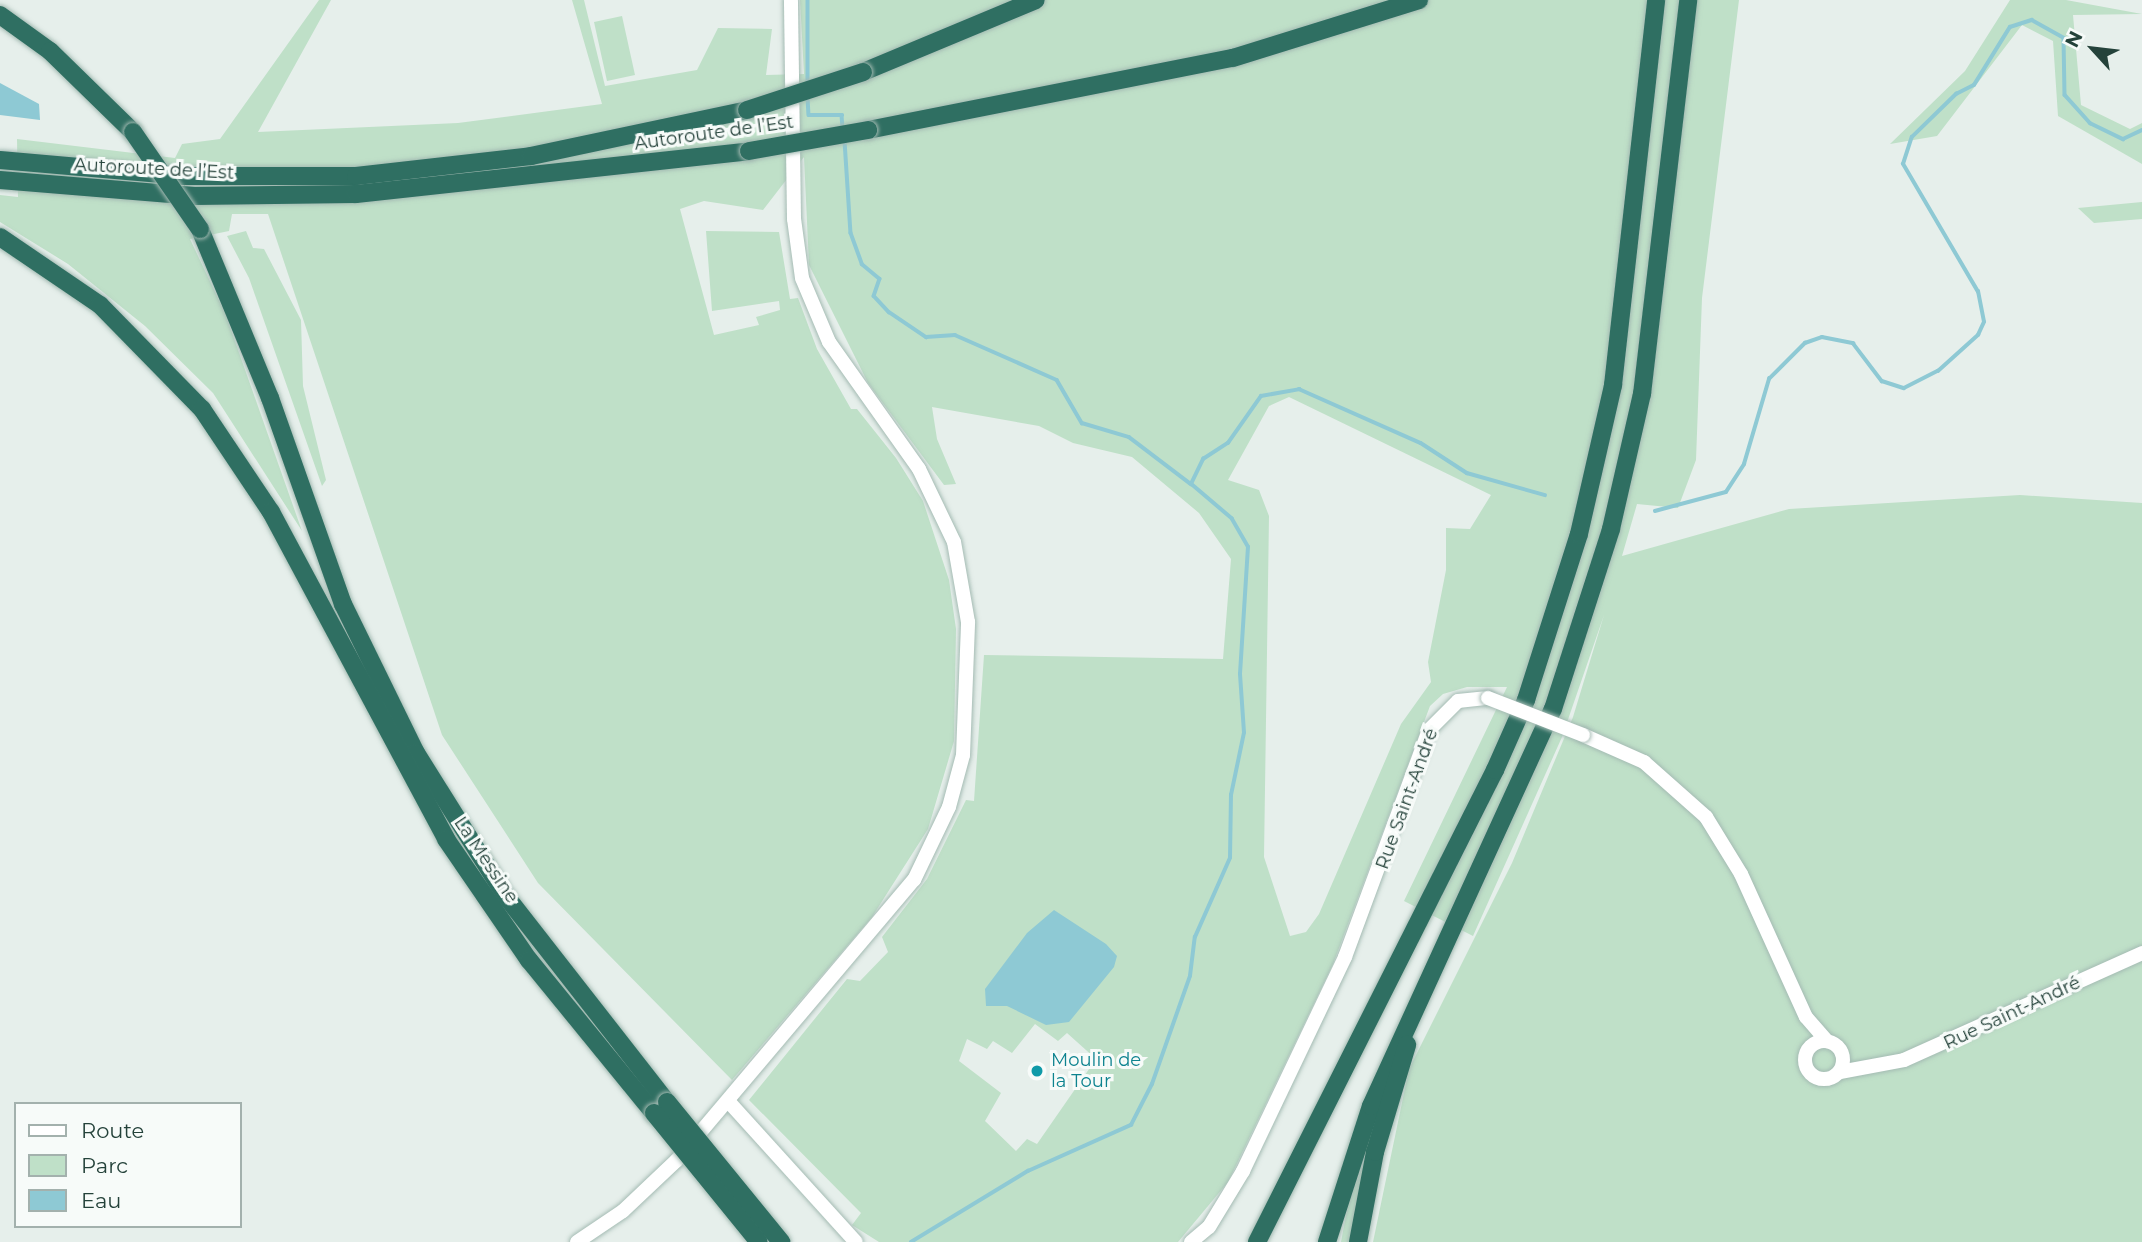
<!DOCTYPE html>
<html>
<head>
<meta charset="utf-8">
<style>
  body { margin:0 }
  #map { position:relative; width:2142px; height:1242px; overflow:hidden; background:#e6efeb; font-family:Montserrat,sans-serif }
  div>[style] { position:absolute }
  .green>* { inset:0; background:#bfe0c8 }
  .water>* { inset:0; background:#8ec9d4 }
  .stream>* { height:3.5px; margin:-1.75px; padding:0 1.75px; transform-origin:1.75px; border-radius:1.75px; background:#8ec9d4 }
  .roads { filter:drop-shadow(0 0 2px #a4bbb3) drop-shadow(0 0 2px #a4bbb3) }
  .secondary>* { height:14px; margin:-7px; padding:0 7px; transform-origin:7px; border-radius:7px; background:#fff }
  .secondary>.ring { margin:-7px; padding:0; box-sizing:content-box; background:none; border:14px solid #fff; border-radius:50% }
  .highway>* { height:18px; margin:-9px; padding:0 9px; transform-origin:9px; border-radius:9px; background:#2f6f62 }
  .bridges { filter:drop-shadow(0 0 2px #a4bbb3) drop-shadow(0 0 2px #a4bbb3) }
  .secondary-bridge>* { height:14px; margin:-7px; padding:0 7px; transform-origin:7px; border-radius:7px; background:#fff }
  .highway-bridge>* { height:18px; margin:-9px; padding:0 9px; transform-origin:9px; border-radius:9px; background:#2f6f62 }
  .dots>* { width:19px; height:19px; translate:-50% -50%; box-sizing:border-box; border:4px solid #f7fbf9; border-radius:50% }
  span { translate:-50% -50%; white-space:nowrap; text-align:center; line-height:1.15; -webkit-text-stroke:6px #f7fbf9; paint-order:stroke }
  .street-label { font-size:18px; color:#24423a }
  .culture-label { font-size:18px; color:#0d838f }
  .left { translate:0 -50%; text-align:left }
  .legend { position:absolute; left:14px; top:1102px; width:228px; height:126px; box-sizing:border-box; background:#f7fbf9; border:2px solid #a3b1ad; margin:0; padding:9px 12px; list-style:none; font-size:21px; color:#24423a }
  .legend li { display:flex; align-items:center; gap:14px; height:35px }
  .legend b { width:35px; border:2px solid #a3b1ad }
  .north { position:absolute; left:2058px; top:14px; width:70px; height:70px; -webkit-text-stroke:5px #f7fbf9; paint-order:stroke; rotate:297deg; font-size:19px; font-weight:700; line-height:28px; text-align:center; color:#24423a }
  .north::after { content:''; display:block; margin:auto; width:24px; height:32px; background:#24423a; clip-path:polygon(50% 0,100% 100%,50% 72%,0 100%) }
</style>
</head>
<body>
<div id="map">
  <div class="green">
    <i style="clip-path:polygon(evenodd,319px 0,331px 0,258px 132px,458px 123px,602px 104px,572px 0,584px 0,605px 86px,697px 70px,718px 28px,772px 29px,766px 75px,804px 74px,800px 0,1739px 0,1702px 298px,1696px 460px,1678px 508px,1637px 504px,1622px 556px,1789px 509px,2020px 495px,2142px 503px,2142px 1242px,1373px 1242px,1409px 1069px,1512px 863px,1573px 717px,1604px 615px,1562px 737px,1473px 936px,1404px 901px,1507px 687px,1467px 687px,1443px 694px,1430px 706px,1333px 964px,1228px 1182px,1178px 1242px,879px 1242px,852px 1225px,861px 1213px,749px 1100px,847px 979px,860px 981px,888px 952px,882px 937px,927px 879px,966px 800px,974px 801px,984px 655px,1223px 659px,1231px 559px,1199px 513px,1132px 457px,1073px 443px,1039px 426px,932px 407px,937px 439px,956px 484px,944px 485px,868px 383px,809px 265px,804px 157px,763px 210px,704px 201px,680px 209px,714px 335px,759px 325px,756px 317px,780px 310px,779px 301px,712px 311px,706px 231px,779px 232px,790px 299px,798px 298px,817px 349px,851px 409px,857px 409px,896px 458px,923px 501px,949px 580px,956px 629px,954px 741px,928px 829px,872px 917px,732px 1080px,538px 883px,442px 735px,268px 214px,232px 214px,229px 231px,190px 239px,225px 313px,302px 531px,213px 393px,145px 326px,68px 264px,0 222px,0 195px,18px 197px,17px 139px,175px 158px,182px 144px,220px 139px,319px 0,1289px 397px,1491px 495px,1470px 529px,1446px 528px,1446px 570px,1428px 662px,1431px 682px,1401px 724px,1319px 914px,1306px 932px,1290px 936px,1264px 857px,1269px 516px,1259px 490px,1228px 480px,1269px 406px,1289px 397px,319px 0,1035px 1024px,1058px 1041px,1067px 1033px,1096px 1059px,1037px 1144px,1027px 1139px,1016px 1151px,985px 1121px,1001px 1093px,959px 1061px,967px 1039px,987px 1049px,993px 1041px,1012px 1053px,1035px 1024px)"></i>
    <i style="clip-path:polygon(2010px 0,2066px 0,2142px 14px,2073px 15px,2081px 105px,2130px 129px,2142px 123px,2142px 164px,2058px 116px,2053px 41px,2022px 25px,1937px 136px,1890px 144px,1965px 71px)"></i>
    <i style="clip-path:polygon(622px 16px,635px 75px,607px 81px,594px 22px)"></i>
    <i style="clip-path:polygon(2142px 202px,2142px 219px,2094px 223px,2078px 208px)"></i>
    <i style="clip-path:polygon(246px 231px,253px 248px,264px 249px,301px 320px,303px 386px,326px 480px,322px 486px,249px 278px,227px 236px)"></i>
    <i style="clip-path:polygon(1364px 1162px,1354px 1242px,1341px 1242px,1348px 1205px)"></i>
  </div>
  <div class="water">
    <i style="clip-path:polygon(0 83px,39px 104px,40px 120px,0 115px)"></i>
    <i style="clip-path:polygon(1054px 910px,1106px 944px,1117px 956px,1114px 967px,1069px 1022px,1046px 1025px,1007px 1006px,986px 1006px,985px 989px,1027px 933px)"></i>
  </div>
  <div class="stream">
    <i style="left:808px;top:0;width:85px;rotate:90deg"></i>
    <i style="left:808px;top:97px;width:18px;rotate:87deg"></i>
    <i style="left:809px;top:115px;width:33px"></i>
    <i style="left:842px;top:115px;width:15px;rotate:86deg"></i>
    <i style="left:845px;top:141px;width:92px;rotate:86.3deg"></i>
    <i style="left:851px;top:233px;width:33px;rotate:70deg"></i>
    <i style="left:862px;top:264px;width:23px;rotate:40deg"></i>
    <i style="left:880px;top:279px;width:18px;rotate:109deg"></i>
    <i style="left:874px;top:296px;width:22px;rotate:47deg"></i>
    <i style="left:889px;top:312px;width:45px;rotate:34deg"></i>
    <i style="left:926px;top:337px;width:29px;rotate:-4deg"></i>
    <i style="left:955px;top:335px;width:111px;rotate:23.8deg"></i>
    <i style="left:1057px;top:380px;width:50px;rotate:59.8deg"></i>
    <i style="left:1082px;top:423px;width:49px;rotate:16.6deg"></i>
    <i style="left:1129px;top:437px;width:78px;rotate:37.2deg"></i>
    <i style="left:1655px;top:511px;width:73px;rotate:-15deg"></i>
    <i style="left:1726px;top:492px;width:33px;rotate:-57deg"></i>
    <i style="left:1744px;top:464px;width:89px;rotate:-73.6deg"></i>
    <i style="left:1769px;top:379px;width:51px;rotate:-45deg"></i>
    <i style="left:1805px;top:343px;width:18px;rotate:-19deg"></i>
    <i style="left:1822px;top:337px;width:32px;rotate:11deg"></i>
    <i style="left:1853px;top:343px;width:48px;rotate:52.7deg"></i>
    <i style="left:1882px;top:381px;width:23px;rotate:18deg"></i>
    <i style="left:1904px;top:388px;width:38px;rotate:-27deg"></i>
    <i style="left:1938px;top:371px;width:54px;rotate:-42deg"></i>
    <i style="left:1978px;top:335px;width:14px;rotate:-65deg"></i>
    <i style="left:1984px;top:322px;width:31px;rotate:-101deg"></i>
    <i style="left:1978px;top:292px;width:148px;rotate:-120.4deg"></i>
    <i style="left:1903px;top:164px;width:28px;rotate:-72deg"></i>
    <i style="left:1912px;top:137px;width:62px;rotate:-44.3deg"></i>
    <i style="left:1956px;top:94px;width:20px;rotate:-27deg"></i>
    <i style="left:1974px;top:85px;width:68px;rotate:-58.2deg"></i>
    <i style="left:2010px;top:27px;width:23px;rotate:-18deg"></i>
    <i style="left:2032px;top:20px;width:37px;rotate:29deg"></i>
    <i style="left:2064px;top:38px;width:57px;rotate:89deg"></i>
    <i style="left:2065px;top:95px;width:38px;rotate:48deg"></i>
    <i style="left:2090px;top:123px;width:37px;rotate:26deg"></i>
    <i style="left:2123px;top:139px;width:21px;rotate:-25deg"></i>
    <i style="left:911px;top:1242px;width:137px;rotate:-31.3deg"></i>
    <i style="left:1028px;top:1171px;width:113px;rotate:-24.1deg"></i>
    <i style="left:1131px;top:1125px;width:46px;rotate:-62.9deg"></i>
    <i style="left:1152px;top:1084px;width:114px;rotate:-70.6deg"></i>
    <i style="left:1190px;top:976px;width:39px;rotate:-83deg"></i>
    <i style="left:1195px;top:937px;width:86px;rotate:-66.1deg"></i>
    <i style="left:1230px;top:858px;width:63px;rotate:-89.1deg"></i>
    <i style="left:1231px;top:795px;width:63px;rotate:-78.2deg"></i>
    <i style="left:1244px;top:733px;width:59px;rotate:-93.9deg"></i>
    <i style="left:1240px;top:674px;width:127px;rotate:-86.4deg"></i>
    <i style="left:1248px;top:547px;width:32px;rotate:-120deg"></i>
    <i style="left:1232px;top:519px;width:54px;rotate:-139.5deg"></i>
    <i style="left:1191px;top:484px;width:28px;rotate:-64deg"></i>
    <i style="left:1203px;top:459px;width:30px;rotate:-33deg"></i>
    <i style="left:1228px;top:443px;width:57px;rotate:-54.9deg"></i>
    <i style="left:1261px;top:396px;width:39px;rotate:-10deg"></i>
    <i style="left:1299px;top:389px;width:133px;rotate:23.9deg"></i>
    <i style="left:1421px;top:443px;width:55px;rotate:33.1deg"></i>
    <i style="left:1467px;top:473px;width:81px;rotate:15.8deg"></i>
  </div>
  <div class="roads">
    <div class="secondary">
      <i style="left:1583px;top:735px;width:67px;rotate:23.9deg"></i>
      <i style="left:1644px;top:762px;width:83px;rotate:41.6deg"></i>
      <i style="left:1706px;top:817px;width:67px;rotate:58.4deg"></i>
      <i style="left:1741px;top:874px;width:157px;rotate:65.6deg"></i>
      <i style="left:1806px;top:1017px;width:32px;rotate:49deg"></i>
      <i class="ring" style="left:1805px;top:1041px;width:24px;height:24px"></i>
      <i style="left:1840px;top:1072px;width:65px;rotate:-10.6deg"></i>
      <i style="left:1904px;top:1060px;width:261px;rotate:-24.2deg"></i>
      <i style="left:728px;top:1101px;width:190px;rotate:47.8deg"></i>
      <i style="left:577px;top:1242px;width:55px;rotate:-34deg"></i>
      <i style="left:623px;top:1211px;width:74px;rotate:-43.4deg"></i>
      <i style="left:677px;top:1160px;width:367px;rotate:-49.8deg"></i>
      <i style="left:914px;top:880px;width:81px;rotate:-64.4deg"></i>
      <i style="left:949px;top:807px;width:54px;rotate:-74.9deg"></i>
      <i style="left:963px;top:755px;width:133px;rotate:-87.8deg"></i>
      <i style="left:968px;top:622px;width:81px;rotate:-99.9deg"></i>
      <i style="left:954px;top:542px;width:81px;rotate:-115.6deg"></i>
      <i style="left:919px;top:469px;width:156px;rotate:-125.3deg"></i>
      <i style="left:829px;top:342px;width:69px;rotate:-112.9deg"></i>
      <i style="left:802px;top:278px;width:60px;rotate:-97.7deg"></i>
      <i style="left:794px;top:219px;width:219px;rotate:-90.8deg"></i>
      <i style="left:1191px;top:1242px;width:23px;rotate:-40deg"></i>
      <i style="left:1209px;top:1227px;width:66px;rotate:-58.7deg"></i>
      <i style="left:1243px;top:1171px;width:237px;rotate:-64.5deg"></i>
      <i style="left:1345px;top:957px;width:242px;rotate:-69.7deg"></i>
      <i style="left:1429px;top:730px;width:41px;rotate:-45deg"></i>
      <i style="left:1458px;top:701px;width:30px;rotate:-6deg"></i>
    </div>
    <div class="highway">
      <i style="left:0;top:15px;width:62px;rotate:35.8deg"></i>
      <i style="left:50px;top:51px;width:116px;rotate:44.3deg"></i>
      <i style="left:863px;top:72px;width:187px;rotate:-22.6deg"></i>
      <i style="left:868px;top:130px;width:372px;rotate:-11.2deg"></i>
      <i style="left:1233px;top:58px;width:195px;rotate:-17.3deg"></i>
      <i style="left:0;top:160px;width:185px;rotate:5deg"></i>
      <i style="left:184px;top:176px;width:172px"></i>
      <i style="left:356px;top:176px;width:176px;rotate:-6.5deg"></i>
      <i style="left:531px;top:156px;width:221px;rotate:-12deg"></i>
      <i style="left:0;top:180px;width:195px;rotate:4.7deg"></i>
      <i style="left:194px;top:196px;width:162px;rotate:-0.7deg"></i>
      <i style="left:356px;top:194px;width:395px;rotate:-6.2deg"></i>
      <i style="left:200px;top:229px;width:183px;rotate:67.5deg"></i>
      <i style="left:270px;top:398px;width:219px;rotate:70.5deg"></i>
      <i style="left:343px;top:604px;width:166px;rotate:63.9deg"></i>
      <i style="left:416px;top:753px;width:168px;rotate:57.9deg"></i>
      <i style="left:505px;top:895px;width:263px;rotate:52deg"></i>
      <i style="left:0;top:237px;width:121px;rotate:34.2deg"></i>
      <i style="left:100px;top:305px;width:146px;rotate:45.6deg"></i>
      <i style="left:202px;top:409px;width:124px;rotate:56.2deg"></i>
      <i style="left:271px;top:512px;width:371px;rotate:61.8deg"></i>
      <i style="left:446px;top:839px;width:147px;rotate:55.6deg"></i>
      <i style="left:529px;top:960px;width:198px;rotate:50.8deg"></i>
      <i style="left:1257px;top:1242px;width:529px;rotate:-63.24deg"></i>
      <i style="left:1495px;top:770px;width:77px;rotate:-66.1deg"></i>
      <i style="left:1526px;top:700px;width:174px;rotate:-72.3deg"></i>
      <i style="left:1579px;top:534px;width:153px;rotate:-77.1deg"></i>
      <i style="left:1613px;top:385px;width:387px;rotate:-83.6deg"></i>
      <i style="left:1327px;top:1242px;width:143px;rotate:-72.1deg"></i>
      <i style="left:1371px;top:1106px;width:437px;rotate:-65.4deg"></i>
      <i style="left:1553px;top:709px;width:189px;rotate:-72.1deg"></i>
      <i style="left:1611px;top:529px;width:139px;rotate:-77.1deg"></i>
      <i style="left:1642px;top:394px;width:397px;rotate:-83.3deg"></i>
      <i style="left:1358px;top:1242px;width:92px;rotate:-79.3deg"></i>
      <i style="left:1375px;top:1152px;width:112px;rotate:-73.3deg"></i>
    </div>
  </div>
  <div class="bridges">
    <div class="secondary-bridge">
      <i style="left:1488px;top:698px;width:102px;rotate:21.3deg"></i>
    </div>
    <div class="highway-bridge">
      <i style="left:747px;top:110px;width:122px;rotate:-18.1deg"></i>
      <i style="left:133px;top:132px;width:118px;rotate:55.4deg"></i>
      <i style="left:749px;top:151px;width:121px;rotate:-10deg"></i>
      <i style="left:667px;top:1102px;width:181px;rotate:50.8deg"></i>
      <i style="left:654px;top:1113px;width:166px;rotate:50.9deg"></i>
    </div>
  </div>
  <div class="dots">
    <i style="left:1037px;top:1071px;background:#0f9aa8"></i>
  </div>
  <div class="street-label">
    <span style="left:714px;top:133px;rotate:-8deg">Autoroute de l’Est</span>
    <span style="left:154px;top:169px;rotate:3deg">Autoroute de l’Est</span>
    <span style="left:1407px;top:799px;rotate:-70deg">Rue Saint-André</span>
    <span style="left:486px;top:860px;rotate:56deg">La Messine</span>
    <span style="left:2012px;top:1013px;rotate:-25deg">Rue Saint-André</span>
  </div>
  <div class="culture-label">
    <span class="left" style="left:1051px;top:1071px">Moulin de<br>la Tour</span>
  </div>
  <ul class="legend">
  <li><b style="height:9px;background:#fff"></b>Route</li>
  <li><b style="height:19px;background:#bfe0c8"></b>Parc</li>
  <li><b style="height:19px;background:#8ec9d4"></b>Eau</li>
  </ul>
  <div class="north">N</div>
</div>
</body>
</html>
